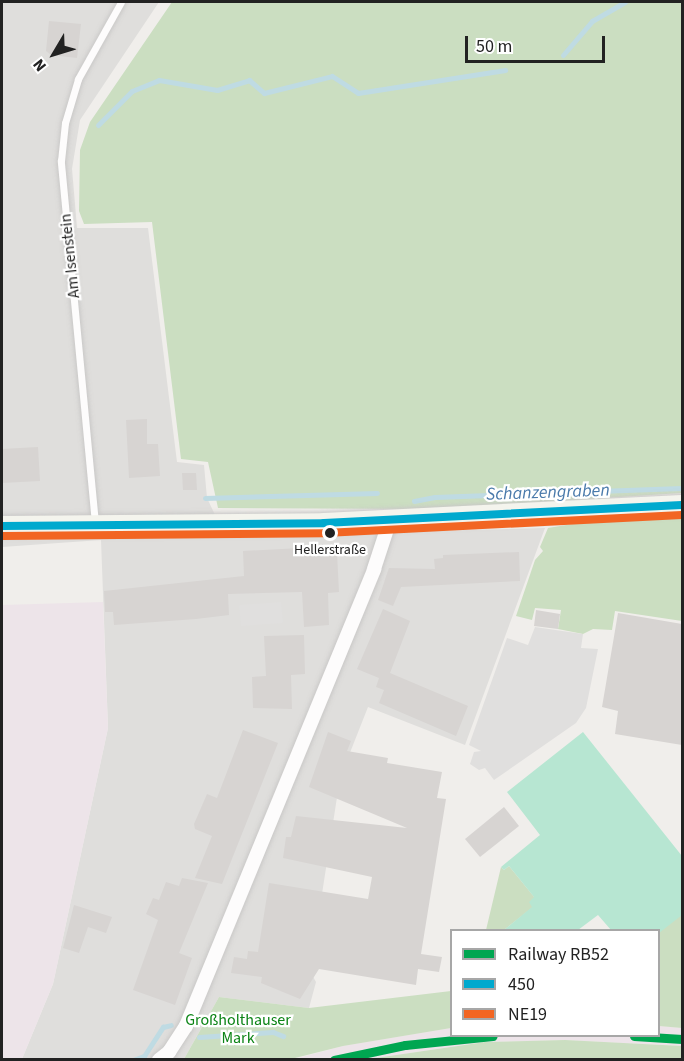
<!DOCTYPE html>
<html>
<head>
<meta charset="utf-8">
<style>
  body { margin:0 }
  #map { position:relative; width:684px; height:1061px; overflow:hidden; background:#f0eeeb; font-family:"Source Sans 3",sans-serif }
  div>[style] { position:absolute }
  .residential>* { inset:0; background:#dfdedc }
  .industrial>* { inset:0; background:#ede4e9 }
  .forest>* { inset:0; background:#cbdec1 }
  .pitch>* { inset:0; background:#b7e6d2 }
  .parking>* { inset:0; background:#e0dfde }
  .stream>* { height:5px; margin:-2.5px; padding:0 2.5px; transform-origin:2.5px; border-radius:2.5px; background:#bfdbe3 }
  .building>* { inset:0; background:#d7d4d2 }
  .roads { filter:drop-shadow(0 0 2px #c9c8c7) drop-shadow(0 0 2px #c9c8c7) }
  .service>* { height:7px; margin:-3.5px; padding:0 3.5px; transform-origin:3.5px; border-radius:3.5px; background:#fdfcfc }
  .minor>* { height:14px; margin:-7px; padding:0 7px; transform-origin:7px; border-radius:7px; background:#fdfcfc }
  .secondary>* { height:20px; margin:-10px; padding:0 10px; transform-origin:10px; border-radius:10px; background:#f4f4ed }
  .bus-1>* { height:8px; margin:-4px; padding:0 4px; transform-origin:4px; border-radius:4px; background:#00a9ce }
  .bus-2>* { height:8px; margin:-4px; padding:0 4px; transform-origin:4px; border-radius:4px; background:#f26522 }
  .rail-1>* { height:9px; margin:-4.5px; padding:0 4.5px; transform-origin:4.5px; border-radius:4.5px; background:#00a651 }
  .dots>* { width:16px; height:16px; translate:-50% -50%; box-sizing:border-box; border:3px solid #fff; border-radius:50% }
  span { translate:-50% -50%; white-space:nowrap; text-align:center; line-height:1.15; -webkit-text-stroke:4.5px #fff; paint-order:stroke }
  .bus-label { font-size:14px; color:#222 }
  .street-label { font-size:16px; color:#222 }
  .park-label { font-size:16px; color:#0c8416 }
  .water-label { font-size:18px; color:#4a7aab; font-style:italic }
  .frame { position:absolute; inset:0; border:3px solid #222; pointer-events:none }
  .legend { position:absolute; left:450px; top:929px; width:210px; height:108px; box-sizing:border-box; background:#fff; border:2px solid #a7a7a7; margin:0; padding:8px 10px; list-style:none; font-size:18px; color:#222 }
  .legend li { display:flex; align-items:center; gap:12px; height:30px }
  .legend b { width:30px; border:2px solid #a7a7a7 }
  .north { position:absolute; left:24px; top:24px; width:60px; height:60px; -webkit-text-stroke:4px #fff; paint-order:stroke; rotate:232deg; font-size:16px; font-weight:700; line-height:24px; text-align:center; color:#222 }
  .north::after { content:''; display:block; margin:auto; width:21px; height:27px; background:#222; clip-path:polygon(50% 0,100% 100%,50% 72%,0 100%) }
  .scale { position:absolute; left:465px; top:36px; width:140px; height:27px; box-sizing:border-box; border:3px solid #222; border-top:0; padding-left:8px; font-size:18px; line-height:21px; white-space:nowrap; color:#222; -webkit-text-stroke:4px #fff; paint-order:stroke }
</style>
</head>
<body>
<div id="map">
  <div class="residential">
    <i style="clip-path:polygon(2px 2px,159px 2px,80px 120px,72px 169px,77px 228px,148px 228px,177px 462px,204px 465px,207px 498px,225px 536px,545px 528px,465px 745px,368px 707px,340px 778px,310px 971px,316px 982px,309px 1008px,219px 997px,184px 1059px,22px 1059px,53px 984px,108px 728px,101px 540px,2px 547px)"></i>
  </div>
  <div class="industrial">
    <i style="clip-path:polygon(103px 602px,108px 728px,53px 984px,22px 1059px,2px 1059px,2px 605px)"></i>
    <i style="clip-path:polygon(659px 1026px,682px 1028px,682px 1046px,565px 1040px,485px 1042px,369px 1059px,291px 1060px,343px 1046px,451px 1028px,452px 1036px,658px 1036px)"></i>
  </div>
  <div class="forest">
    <i style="clip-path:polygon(172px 2px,682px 2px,682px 493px,430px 509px,218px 508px,208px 462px,181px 459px,152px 222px,84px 224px,79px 211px,80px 150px,90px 122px)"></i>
    <i style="clip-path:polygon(682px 506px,682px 621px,615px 611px,612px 630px,593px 629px,583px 634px,558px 629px,561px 610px,535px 608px,532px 620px,516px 616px,535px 560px,543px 551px,540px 547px,548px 528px)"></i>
    <i style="clip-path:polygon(509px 866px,535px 898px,533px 907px,504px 930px,486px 930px,501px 867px,504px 870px)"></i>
    <i style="clip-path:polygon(682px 914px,682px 1028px,659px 1026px,658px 933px)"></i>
    <i style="clip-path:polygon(451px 991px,451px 1028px,343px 1046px,291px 1059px,184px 1059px,219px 997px,309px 1008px)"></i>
    <i style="clip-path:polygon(565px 1040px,682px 1046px,682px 1059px,369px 1059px,485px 1042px)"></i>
  </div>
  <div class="pitch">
    <i style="clip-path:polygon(583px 732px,682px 856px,682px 915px,659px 933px,611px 930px,598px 915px,578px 930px,504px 930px,532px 907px,529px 902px,534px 897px,509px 866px,504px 870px,501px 867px,540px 835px,507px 792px)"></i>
  </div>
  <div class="parking">
    <i style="clip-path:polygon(281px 602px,283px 623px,241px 626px,239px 605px)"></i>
    <i style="clip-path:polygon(535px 627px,583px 634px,581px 648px,598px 649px,586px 708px,576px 723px,494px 780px,485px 768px,479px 770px,470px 764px,474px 752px,481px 751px,469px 745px,507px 638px,528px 645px)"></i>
  </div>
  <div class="stream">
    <i style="left:563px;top:55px;width:45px;rotate:-49.5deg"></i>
    <i style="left:592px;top:21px;width:38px;rotate:-30deg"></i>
    <i style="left:98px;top:125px;width:48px;rotate:-45deg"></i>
    <i style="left:132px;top:91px;width:29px;rotate:-22deg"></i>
    <i style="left:159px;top:80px;width:59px;rotate:9.8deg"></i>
    <i style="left:217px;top:90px;width:34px;rotate:-17deg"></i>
    <i style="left:249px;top:80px;width:20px;rotate:41deg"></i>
    <i style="left:264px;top:93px;width:70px;rotate:-14deg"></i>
    <i style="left:332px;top:76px;width:31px;rotate:33deg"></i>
    <i style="left:358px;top:93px;width:149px;rotate:-8.9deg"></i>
    <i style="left:205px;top:498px;width:172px;rotate:-1.7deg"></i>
    <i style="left:414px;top:501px;width:21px;rotate:-11deg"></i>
    <i style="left:435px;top:497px;width:247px;rotate:-2.1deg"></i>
    <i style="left:199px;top:1037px;width:74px;rotate:-3.9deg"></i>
    <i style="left:273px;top:1032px;width:11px;rotate:22deg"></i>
    <i style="left:133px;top:1060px;width:12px;rotate:-20deg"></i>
    <i style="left:144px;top:1056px;width:35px;rotate:-57deg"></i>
    <i style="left:163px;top:1027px;width:8px;rotate:-14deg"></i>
  </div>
  <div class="building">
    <i style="clip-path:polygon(49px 21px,81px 24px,77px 58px,51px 55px,46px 51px)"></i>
    <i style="clip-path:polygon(147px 419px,147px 444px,158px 444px,160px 476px,129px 478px,126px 420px)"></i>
    <i style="clip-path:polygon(38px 447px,40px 481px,2px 483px,2px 449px)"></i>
    <i style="clip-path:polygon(182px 473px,196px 473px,197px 490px,183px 490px)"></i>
    <i style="clip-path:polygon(301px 548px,301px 556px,337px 553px,339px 592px,328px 593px,329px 625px,304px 627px,302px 592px,228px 594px,229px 615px,196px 619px,114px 625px,113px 612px,105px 612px,104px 591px,244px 576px,243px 551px)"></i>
    <i style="clip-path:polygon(519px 552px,520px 581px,401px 587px,393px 606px,378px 600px,389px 568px,435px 569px,434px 559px,443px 558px,443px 555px)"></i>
    <i style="clip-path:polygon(383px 609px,410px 621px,390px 673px,468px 706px,456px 736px,379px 703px,384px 690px,376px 687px,379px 678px,357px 669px)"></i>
    <i style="clip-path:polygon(536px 610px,560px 614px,558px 629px,534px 626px)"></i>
    <i style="clip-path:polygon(618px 613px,682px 624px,682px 745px,615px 734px,618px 711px,602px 707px)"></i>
    <i style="clip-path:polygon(304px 635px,305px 674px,291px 675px,292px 709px,253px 708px,252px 677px,266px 676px,264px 636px)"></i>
    <i style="clip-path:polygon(243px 730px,278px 743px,222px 884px,195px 878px,212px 836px,195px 829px,194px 824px,207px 794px,217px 798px)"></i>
    <i style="clip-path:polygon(328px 732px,351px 741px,347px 751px,388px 758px,387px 763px,442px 772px,437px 798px,446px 799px,421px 954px,442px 957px,439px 972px,418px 969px,416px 985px,319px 969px,300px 999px,261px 983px,262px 977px,231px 973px,234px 957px,247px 959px,248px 951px,258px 952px,269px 883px,368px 899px,372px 877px,283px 858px,286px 837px,291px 837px,296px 816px,407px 828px,309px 787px)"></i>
    <i style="clip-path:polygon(504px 807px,519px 826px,480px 857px,465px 839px)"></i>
    <i style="clip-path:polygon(182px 878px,208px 883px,179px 953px,192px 958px,175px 1005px,133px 990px,158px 920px,146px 914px,153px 898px,159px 900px,166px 882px,179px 886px)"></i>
    <i style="clip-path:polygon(74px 905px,112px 917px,106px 933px,88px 927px,79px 953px,63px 948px)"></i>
  </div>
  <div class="roads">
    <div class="service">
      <i style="left:95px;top:523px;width:364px;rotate:-95.4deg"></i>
      <i style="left:61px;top:161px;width:38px;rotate:-84deg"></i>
      <i style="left:65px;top:123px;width:46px;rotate:-73.5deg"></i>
      <i style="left:78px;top:79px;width:88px;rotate:-60.8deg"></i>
    </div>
    <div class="minor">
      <i style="left:159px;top:1060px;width:13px;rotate:-39deg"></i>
      <i style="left:169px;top:1052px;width:31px;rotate:-57deg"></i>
      <i style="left:186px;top:1026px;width:494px;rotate:-67.6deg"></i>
      <i style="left:374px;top:569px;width:52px;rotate:-71.9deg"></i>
    </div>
    <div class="secondary">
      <i style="left:2px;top:526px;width:322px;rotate:-0.5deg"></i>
      <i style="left:324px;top:523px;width:358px;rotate:-2.9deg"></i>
    </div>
  </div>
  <div class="bus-1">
    <i style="left:2px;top:526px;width:322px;rotate:-0.5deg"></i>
    <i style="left:324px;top:523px;width:358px;rotate:-2.9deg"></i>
  </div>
  <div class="bus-2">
    <i style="left:2px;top:536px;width:323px;rotate:-0.5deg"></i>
    <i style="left:325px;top:533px;width:357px;rotate:-2.9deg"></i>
  </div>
  <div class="rail-1">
    <i style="left:634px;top:1036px;width:48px;rotate:3.6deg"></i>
    <i style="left:334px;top:1060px;width:73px;rotate:-11.9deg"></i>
    <i style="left:405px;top:1045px;width:88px;rotate:-5.8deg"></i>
  </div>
  <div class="dots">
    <i style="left:330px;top:533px;background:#222"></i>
  </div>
  <div class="bus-label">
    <span style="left:330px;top:550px">Hellerstraße</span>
  </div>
  <div class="street-label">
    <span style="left:70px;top:256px;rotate:-96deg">Am Isenstein</span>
  </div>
  <div class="park-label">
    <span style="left:238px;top:1029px">Großholthauser<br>Mark</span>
  </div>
  <div class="water-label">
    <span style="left:548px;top:493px;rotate:-2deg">Schanzengraben</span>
  </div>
  <div class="frame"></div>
  <ul class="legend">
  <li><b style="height:8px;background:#00a651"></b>Railway RB52</li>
  <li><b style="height:8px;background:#00a9ce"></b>450</li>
  <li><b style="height:8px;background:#f26522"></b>NE19</li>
  </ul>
  <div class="north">N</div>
  <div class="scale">50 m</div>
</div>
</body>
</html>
